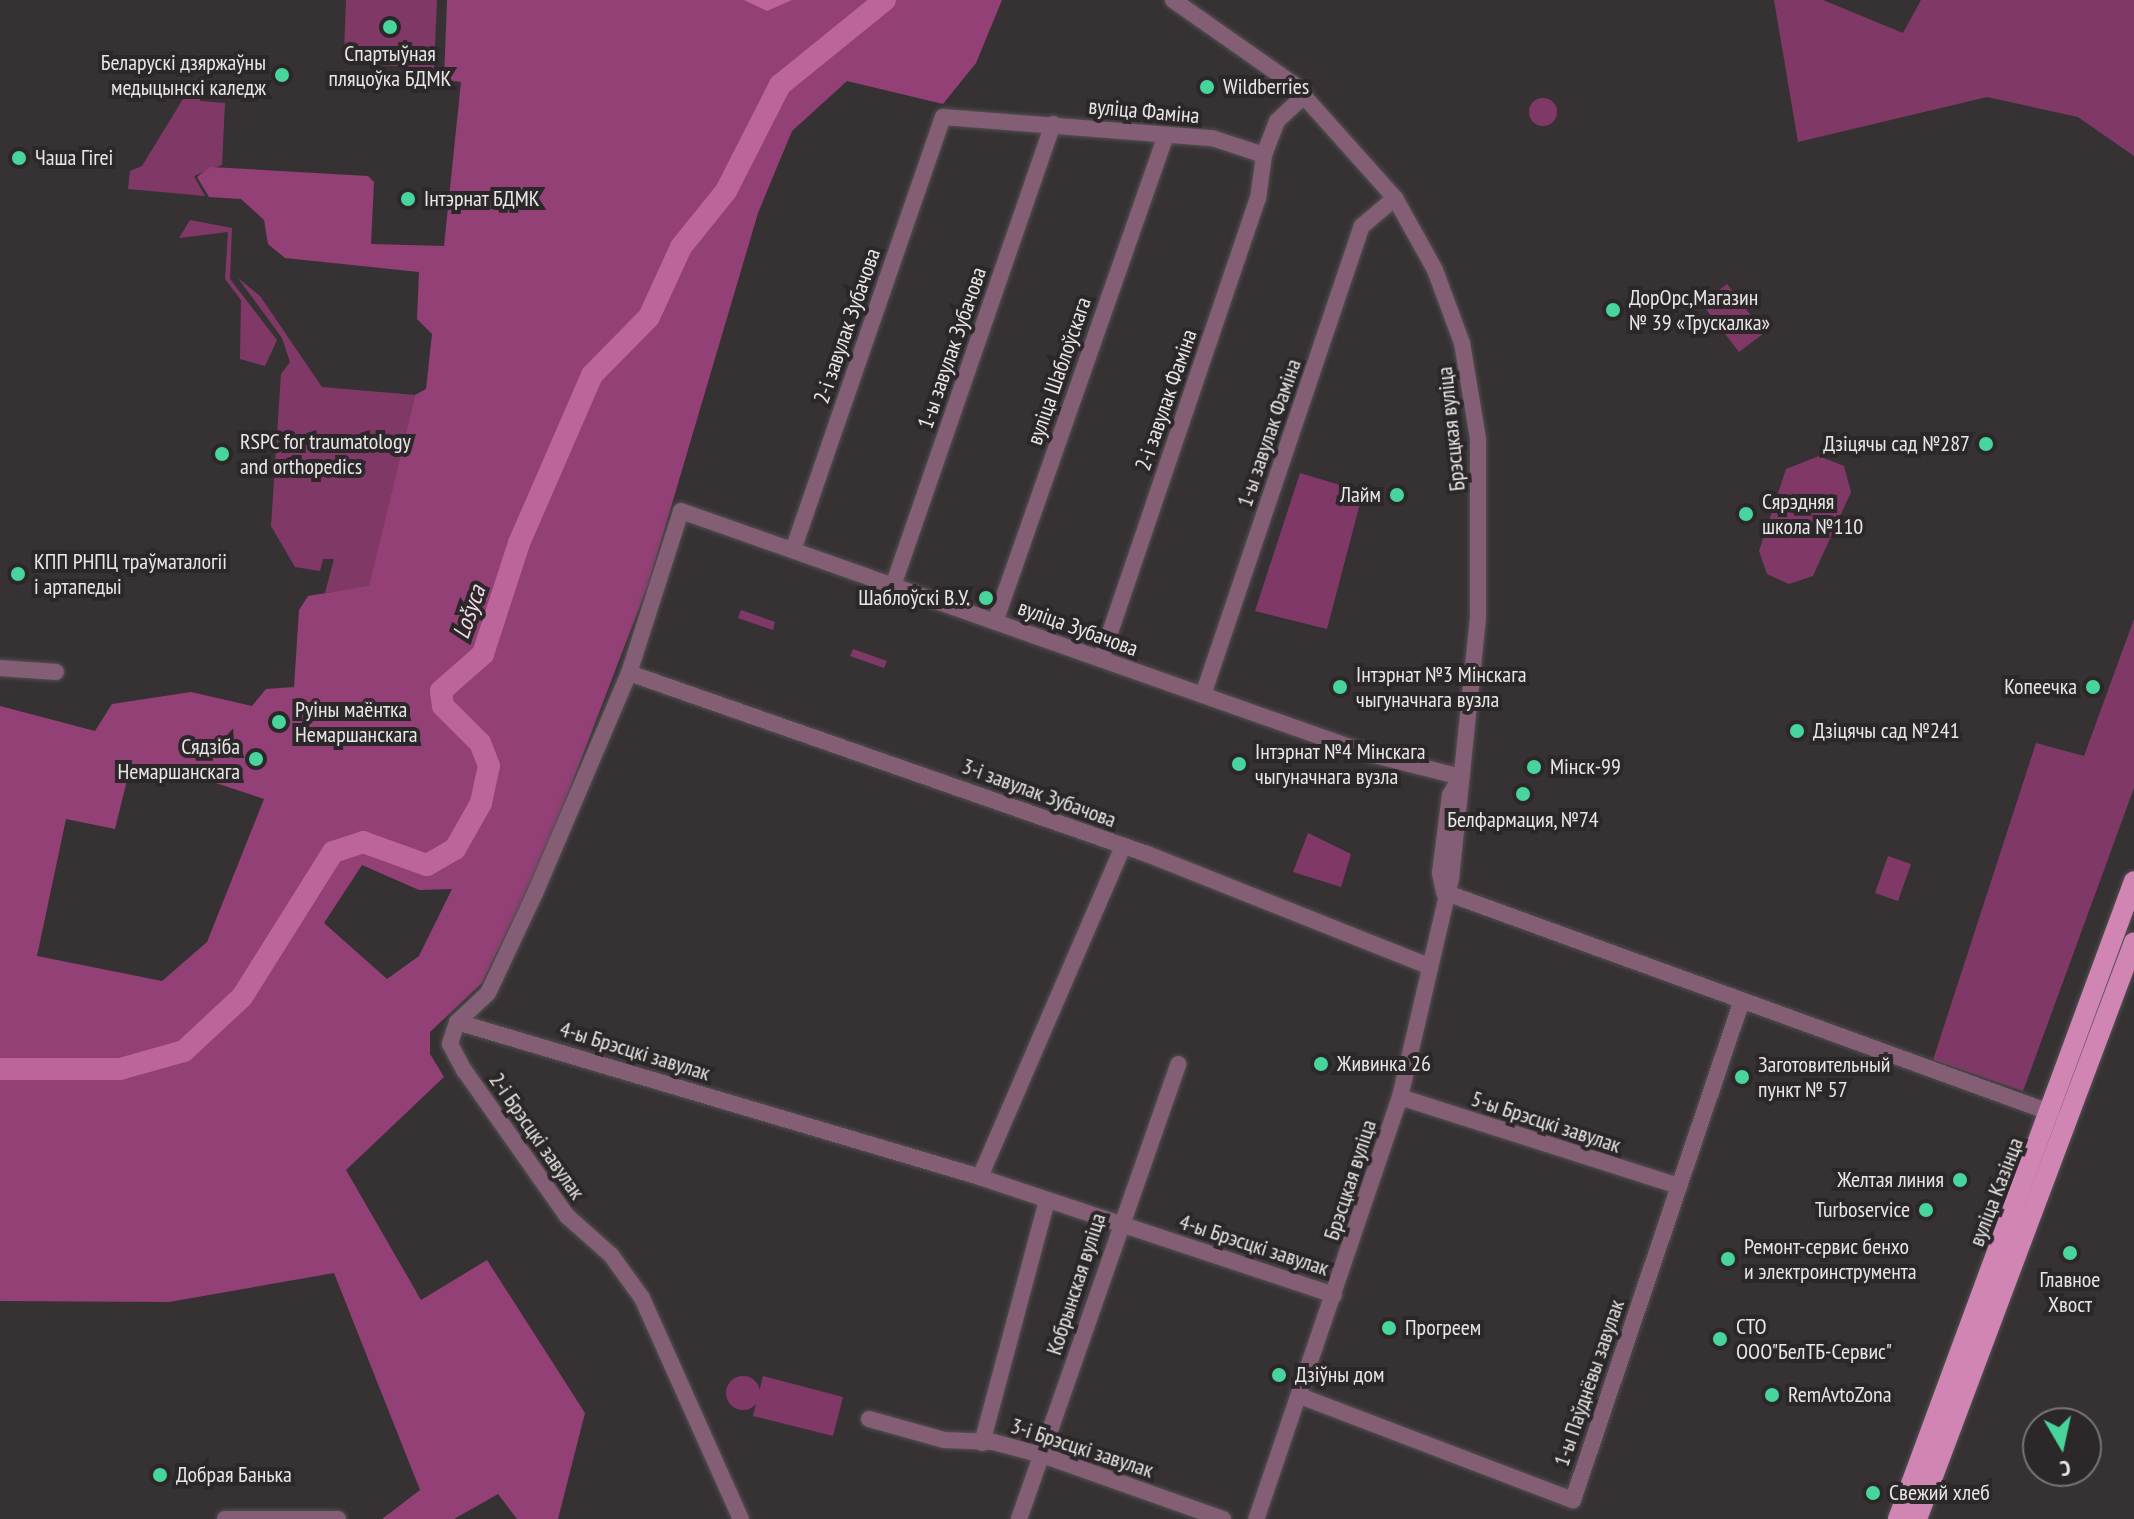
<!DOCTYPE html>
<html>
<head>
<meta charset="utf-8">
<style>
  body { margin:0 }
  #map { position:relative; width:2134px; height:1519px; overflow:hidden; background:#363234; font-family:"PT Sans Narrow",sans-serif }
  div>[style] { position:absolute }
  .green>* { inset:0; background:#803967 }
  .round { border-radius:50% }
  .forest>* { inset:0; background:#934076 }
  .water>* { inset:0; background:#bb659b }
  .river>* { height:22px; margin:-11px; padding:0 11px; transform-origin:11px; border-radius:11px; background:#bb659b }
  .roads { filter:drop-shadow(0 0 2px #534f51) drop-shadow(0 0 2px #534f51) }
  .minor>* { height:16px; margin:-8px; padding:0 8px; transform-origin:8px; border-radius:8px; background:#835e74 }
  .major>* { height:20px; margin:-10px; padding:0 10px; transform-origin:10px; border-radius:10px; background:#d085b3 }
  .dots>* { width:22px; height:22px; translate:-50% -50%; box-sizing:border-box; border:4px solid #2c282a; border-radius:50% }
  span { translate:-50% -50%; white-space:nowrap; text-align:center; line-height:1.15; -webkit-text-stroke:8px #2c282a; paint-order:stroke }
  .poi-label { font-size:22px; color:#e9e6e8 }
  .right { translate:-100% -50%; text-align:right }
  .left { translate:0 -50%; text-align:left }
  .street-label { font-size:22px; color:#e9e6e8 }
  .water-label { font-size:24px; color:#f3dbe8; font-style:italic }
  .north { position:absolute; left:2022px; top:1407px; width:80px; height:80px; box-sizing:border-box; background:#2c282a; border:2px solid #787476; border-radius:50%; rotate:171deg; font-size:22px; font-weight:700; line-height:32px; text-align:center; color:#e9e6e8 }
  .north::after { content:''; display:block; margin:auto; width:28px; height:36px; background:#48d49d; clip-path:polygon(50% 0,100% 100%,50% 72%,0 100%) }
</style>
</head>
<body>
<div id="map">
  <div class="green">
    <i style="clip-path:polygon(346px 0,437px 0,434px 68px,357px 64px,344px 53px)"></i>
    <i style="clip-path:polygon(1774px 0,1823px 0,1903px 33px,1921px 0,2134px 0,2134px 156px,2078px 117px,1987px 97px,1798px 142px)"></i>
    <i style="clip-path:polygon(200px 94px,200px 101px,225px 103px,222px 165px,194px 176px,205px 196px,128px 189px,130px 171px,142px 166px,183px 99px)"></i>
    <i class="round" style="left:1529px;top:98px;width:28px;height:28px"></i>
    <i style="clip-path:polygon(190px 220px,232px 228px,230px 279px,277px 340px,265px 366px,240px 359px,241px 300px,225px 279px,228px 232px,179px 238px)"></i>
    <i style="clip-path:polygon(238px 278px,260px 296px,322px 387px,415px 395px,369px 587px,325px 593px,334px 559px,323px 559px,320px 571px,295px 567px,271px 526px,281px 374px,290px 362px,282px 338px)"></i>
    <i style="clip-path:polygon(1727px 284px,1764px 333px,1739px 352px,1702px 304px)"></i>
    <i style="clip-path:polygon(1819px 456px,1844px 466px,1851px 492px,1813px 576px,1789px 584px,1767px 574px,1759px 551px,1786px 469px)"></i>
    <i style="clip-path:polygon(1300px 473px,1363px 492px,1327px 629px,1255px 611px)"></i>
    <i style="clip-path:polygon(741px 610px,775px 622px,773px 630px,738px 618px)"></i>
    <i style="clip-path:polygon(2134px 619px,2134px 788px,2023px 1091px,1933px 1060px,2036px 743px,2084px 756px)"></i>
    <i style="clip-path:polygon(853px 649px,887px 661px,884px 668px,850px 656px)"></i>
    <i style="clip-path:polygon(1308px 833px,1351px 854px,1341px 887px,1293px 872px)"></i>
    <i style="clip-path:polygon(1888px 856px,1911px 864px,1898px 901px,1875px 893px)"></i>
    <i style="clip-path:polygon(763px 1376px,843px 1397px,833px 1436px,753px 1416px)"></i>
    <i class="round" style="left:726px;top:1376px;width:34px;height:34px"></i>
  </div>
  <div class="forest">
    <i style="clip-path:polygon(evenodd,447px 0,1002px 0,976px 63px,943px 104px,847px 81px,792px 131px,758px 213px,648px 585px,544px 856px,482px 983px,430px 1032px,430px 1054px,444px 1077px,346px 1170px,421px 1300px,487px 1260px,585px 1413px,558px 1519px,517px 1519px,498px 1494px,454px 1519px,382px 1519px,420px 1490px,334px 1273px,169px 1302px,0 1301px,0 706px,95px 731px,112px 704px,191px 692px,252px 706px,266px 689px,294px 687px,299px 610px,308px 596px,369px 586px,415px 395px,426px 389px,432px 334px,417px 319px,419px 272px,285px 258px,268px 244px,264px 220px,241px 199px,209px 197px,197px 177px,211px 167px,368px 176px,374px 182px,371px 244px,444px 246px,461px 82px,444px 80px,447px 0,161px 765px,264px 799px,207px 942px,162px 981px,37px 956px,66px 819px,115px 829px,129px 772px,161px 765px,447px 0,362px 865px,419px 890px,452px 889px,419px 956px,387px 979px,324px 923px,362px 865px)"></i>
  </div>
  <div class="water">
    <i style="clip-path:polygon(744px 0,792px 0,767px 11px)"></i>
  </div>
  <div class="river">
    <i style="left:0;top:1069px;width:120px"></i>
    <i style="left:120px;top:1069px;width:66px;rotate:-15.7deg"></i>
    <i style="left:184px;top:1051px;width:79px;rotate:-43deg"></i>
    <i style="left:242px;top:997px;width:171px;rotate:-57.9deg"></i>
    <i style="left:333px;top:852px;width:32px;rotate:-18deg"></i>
    <i style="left:363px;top:842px;width:68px;rotate:19.8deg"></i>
    <i style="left:427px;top:865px;width:32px;rotate:-30deg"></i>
    <i style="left:455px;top:849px;width:53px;rotate:-60.5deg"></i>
    <i style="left:481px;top:803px;width:38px;rotate:-78deg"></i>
    <i style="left:489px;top:766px;width:25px;rotate:-111deg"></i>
    <i style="left:480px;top:743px;width:52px;rotate:-135deg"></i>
    <i style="left:443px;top:706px;width:15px;rotate:-98deg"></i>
    <i style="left:441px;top:691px;width:56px;rotate:-41.4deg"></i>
    <i style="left:483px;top:654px;width:117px;rotate:-72deg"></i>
    <i style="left:519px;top:543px;width:183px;rotate:-66.5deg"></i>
    <i style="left:592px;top:375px;width:81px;rotate:-45.5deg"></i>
    <i style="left:649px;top:317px;width:77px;rotate:-65.4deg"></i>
    <i style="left:681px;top:247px;width:72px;rotate:-51.2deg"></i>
    <i style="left:726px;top:191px;width:119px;rotate:-63deg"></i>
    <i style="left:780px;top:85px;width:135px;rotate:-39deg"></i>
  </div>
  <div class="roads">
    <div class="minor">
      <i style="left:1173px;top:0;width:146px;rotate:35deg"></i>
      <i style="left:1293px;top:84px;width:153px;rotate:48.2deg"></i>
      <i style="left:1395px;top:198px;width:82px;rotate:60.9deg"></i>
      <i style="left:1435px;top:270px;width:78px;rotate:69.7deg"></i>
      <i style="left:1462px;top:343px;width:97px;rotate:80.5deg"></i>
      <i style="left:1478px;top:439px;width:179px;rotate:90deg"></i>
      <i style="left:1478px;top:618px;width:261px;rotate:95.9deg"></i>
      <i style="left:1451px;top:878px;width:225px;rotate:103.1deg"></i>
      <i style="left:1400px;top:1097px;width:446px;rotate:108.8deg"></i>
      <i style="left:793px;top:550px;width:458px;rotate:-70.9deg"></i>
      <i style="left:943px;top:117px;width:270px;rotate:4.5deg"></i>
      <i style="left:1212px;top:138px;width:55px;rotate:18.1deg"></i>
      <i style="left:1264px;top:155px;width:36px;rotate:-69deg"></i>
      <i style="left:1277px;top:121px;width:38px;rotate:-43deg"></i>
      <i style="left:893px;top:586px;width:489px;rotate:-70.9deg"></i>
      <i style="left:995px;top:622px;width:516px;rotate:-70.65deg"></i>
      <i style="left:1101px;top:659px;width:486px;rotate:-71.2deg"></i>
      <i style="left:1258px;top:199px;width:44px;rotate:-82.2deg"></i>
      <i style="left:0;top:668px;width:56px;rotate:4.1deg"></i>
      <i style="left:629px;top:673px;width:549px;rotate:19.26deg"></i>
      <i style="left:1147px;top:854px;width:303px;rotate:21.7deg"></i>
      <i style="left:1203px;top:695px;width:495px;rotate:-71.3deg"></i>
      <i style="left:1362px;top:226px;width:43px;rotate:-40.3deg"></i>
      <i style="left:1444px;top:892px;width:647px;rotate:19.98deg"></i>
      <i style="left:1444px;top:892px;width:19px;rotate:-102deg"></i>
      <i style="left:1440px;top:873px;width:79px;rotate:-82.7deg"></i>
      <i style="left:1450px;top:795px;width:21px;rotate:-59deg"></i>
      <i style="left:457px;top:1022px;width:23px;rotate:108deg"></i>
      <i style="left:450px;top:1044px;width:30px;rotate:62deg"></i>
      <i style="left:464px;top:1070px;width:179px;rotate:54.8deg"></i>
      <i style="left:567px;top:1216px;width:59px;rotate:41.6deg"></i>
      <i style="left:611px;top:1255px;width:53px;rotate:54.2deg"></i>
      <i style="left:642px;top:1298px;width:242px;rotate:65.9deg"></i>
      <i style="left:1400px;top:1097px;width:293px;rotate:17.7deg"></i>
      <i style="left:980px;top:1177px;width:361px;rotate:-66.6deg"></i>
      <i style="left:1334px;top:1295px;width:373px;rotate:-161.6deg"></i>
      <i style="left:980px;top:1177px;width:545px;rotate:-163.49deg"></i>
      <i style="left:457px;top:1022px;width:42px;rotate:-43.1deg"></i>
      <i style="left:488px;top:993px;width:113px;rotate:-64.8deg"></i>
      <i style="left:536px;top:891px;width:237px;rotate:-66.9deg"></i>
      <i style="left:629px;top:673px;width:170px;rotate:-72.2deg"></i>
      <i style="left:681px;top:511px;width:731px;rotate:19.43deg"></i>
      <i style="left:1370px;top:754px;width:94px;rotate:14.2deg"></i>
      <i style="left:1300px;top:1396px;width:292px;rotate:20.9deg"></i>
      <i style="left:1573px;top:1500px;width:525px;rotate:-71.32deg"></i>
      <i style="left:869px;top:1419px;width:78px;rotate:15.6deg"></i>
      <i style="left:944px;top:1440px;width:49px;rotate:2.3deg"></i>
      <i style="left:993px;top:1442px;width:51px;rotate:14.9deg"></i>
      <i style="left:1042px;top:1455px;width:192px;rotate:19.5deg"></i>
      <i style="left:982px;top:1443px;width:251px;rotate:-75deg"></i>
      <i style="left:225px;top:1519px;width:113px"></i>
      <i style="left:1019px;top:1519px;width:482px;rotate:-70.7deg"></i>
    </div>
    <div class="major">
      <i style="left:1898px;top:1519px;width:680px;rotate:-69.7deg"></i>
      <i style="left:1917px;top:1519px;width:616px;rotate:-69.39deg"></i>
    </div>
  </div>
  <div class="dots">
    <i style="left:390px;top:27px;background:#48d49d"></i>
    <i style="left:282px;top:75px;background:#48d49d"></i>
    <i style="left:1207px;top:87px;background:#48d49d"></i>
    <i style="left:19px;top:158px;background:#48d49d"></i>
    <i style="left:408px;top:199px;background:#48d49d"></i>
    <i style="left:1613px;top:310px;background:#48d49d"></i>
    <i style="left:1986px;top:444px;background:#48d49d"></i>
    <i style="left:222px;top:454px;background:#48d49d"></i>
    <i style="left:1397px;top:495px;background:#48d49d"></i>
    <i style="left:1746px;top:514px;background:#48d49d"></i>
    <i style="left:18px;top:574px;background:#48d49d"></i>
    <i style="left:986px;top:598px;background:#48d49d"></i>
    <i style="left:1340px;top:687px;background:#48d49d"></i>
    <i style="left:2093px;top:687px;background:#48d49d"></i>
    <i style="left:279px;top:722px;background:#48d49d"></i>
    <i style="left:1797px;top:731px;background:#48d49d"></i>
    <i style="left:256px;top:759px;background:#48d49d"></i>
    <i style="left:1239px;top:764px;background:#48d49d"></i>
    <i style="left:1534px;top:767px;background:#48d49d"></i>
    <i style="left:1523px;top:794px;background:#48d49d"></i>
    <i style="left:1321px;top:1064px;background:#48d49d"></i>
    <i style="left:1742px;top:1077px;background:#48d49d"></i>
    <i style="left:1960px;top:1180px;background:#48d49d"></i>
    <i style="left:1926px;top:1210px;background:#48d49d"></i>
    <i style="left:2070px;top:1253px;background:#48d49d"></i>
    <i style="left:1728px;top:1259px;background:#48d49d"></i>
    <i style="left:1389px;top:1328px;background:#48d49d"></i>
    <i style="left:1720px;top:1339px;background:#48d49d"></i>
    <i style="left:1279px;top:1375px;background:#48d49d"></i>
    <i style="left:1772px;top:1395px;background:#48d49d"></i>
    <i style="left:160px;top:1475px;background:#48d49d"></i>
    <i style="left:1873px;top:1493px;background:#48d49d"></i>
  </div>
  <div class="poi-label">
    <span style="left:390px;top:66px">Спартыўная<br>пляцоўка БДМК</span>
    <span class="right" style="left:266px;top:75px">Беларускі дзяржаўны<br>медыцынскі каледж</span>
    <span class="left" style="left:1223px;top:87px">Wildberries</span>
    <span class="left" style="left:35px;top:158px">Чаша Гігеі</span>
    <span class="left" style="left:424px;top:199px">Інтэрнат БДМК</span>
    <span class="left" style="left:1629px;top:310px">ДорОрс,Магазин<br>№ 39 «Трускалка»</span>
    <span class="left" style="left:240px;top:454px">RSPC for traumatology<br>and orthopedics</span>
    <span class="right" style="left:1970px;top:444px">Дзіцячы сад №287</span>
    <span class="right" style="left:1381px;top:495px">Лайм</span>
    <span class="left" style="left:1762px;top:514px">Сярэдняя<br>школа №110</span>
    <span class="left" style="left:34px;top:574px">КПП РНПЦ траўматалогіі<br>і артапедыі</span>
    <span class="right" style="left:970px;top:598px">Шаблоўскі В.У.</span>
    <span class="left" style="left:1356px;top:687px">Інтэрнат №3 Мінскага<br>чыгуначнага вузла</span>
    <span class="right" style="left:2077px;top:687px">Копеечка</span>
    <span class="left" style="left:295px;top:722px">Руіны маёнтка<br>Немаршанскага</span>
    <span class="left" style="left:1813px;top:731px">Дзіцячы сад №241</span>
    <span class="right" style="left:240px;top:759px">Сядзіба<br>Немаршанскага</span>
    <span class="left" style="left:1255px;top:764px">Інтэрнат №4 Мінскага<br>чыгуначнага вузла</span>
    <span class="left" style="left:1550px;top:767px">Мінск-99</span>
    <span style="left:1523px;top:820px">Белфармация, №74</span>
    <span class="left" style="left:1337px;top:1064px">Живинка 26</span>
    <span class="left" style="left:1758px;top:1077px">Заготовительный<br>пункт № 57</span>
    <span class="right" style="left:1944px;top:1180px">Желтая линия</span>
    <span class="right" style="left:1910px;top:1210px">Turboservice</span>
    <span class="left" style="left:1744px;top:1259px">Ремонт-сервис бенхо<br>и электроинструмента</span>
    <span style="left:2070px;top:1292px">Главное<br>Хвост</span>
    <span class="left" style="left:1736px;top:1339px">СТО<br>ООО"БелТБ-Сервис"</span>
    <span class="left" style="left:1405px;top:1328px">Прогреем</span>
    <span class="left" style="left:1295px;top:1375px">Дзіўны дом</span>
    <span class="left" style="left:1788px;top:1395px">RemAvtoZona</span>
    <span class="left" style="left:176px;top:1475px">Добрая Банька</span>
    <span class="left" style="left:1889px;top:1493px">Свежий хлеб</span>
  </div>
  <div class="street-label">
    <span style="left:1144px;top:111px;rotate:5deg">вуліца Фаміна</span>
    <span style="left:847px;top:326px;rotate:-71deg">2-і завулак Зубачова</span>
    <span style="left:952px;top:348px;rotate:-71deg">1-ы завулак Зубачова</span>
    <span style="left:1059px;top:371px;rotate:-71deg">вуліца Шаблоўскага</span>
    <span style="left:1166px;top:400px;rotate:-71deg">2-і завулак Фаміна</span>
    <span style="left:1451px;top:429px;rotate:-96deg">Брэсцкая вуліца</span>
    <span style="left:1269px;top:433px;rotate:-71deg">1-ы завулак Фаміна</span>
    <span style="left:1078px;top:628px;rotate:20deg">вуліца Зубачова</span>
    <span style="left:1039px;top:793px;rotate:20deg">3-і завулак Зубачова</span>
    <span style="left:635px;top:1051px;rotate:17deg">4-ы Брэсцкі завулак</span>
    <span style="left:1546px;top:1122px;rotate:18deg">5-ы Брэсцкі завулак</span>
    <span style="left:537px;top:1136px;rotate:55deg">2-і Брэсцкі завулак</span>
    <span style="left:1350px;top:1180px;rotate:-72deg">Брэсцкая вуліца</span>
    <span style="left:1996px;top:1192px;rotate:-69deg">вуліца Казінца</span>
    <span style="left:1254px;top:1245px;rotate:18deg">4-ы Брэсцкі завулак</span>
    <span style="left:1076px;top:1284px;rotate:-72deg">Кобрынская вуліца</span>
    <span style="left:1589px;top:1383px;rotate:-71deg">1-ы Паўднёвы завулак</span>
    <span style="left:1082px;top:1448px;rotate:18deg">3-і Брэсцкі завулак</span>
  </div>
  <div class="water-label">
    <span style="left:469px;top:612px;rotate:-71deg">Lošyca</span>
  </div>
  <div class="north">С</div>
</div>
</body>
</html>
